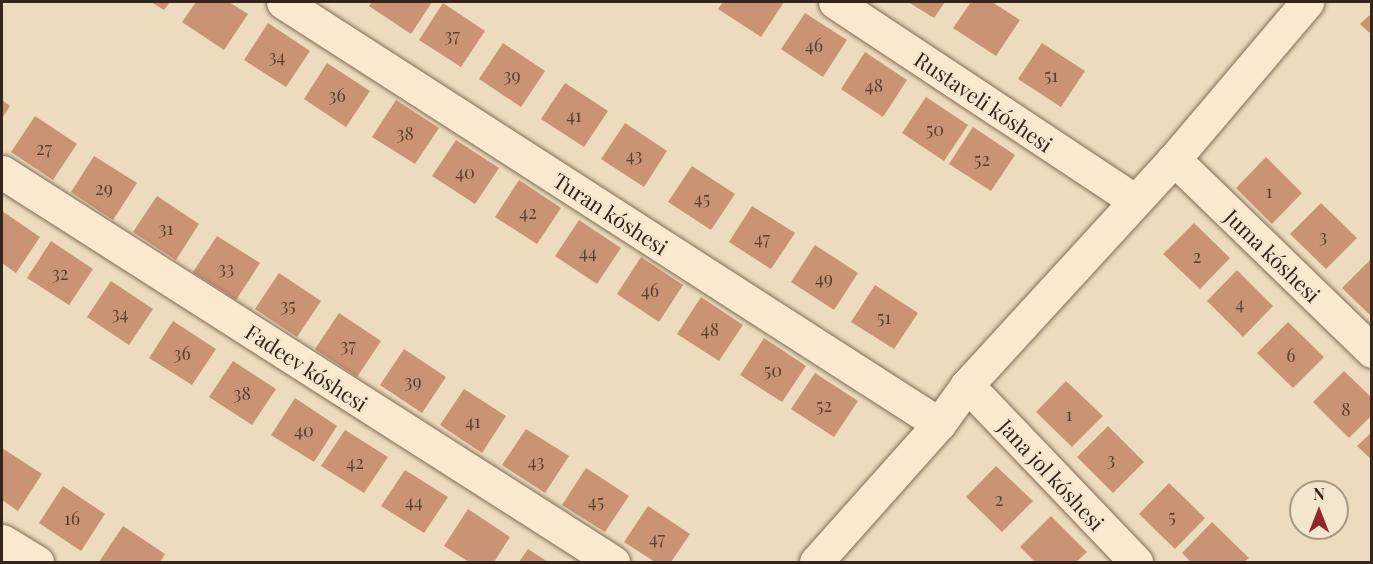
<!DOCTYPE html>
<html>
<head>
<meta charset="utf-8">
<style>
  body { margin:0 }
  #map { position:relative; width:1373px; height:564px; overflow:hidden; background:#ecdcbd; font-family:"Playfair Display",serif }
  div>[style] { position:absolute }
  .building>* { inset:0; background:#ca9373 }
  .roads { filter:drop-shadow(0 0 2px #836c56) drop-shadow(0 0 2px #836c56) }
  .minor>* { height:33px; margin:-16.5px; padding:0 16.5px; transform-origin:16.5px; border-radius:16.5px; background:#f8e9cf }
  span { translate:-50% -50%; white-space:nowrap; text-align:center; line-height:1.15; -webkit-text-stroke:4.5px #f4e6cc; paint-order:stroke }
  .number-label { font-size:18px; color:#594031 }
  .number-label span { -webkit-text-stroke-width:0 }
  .street-label { font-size:21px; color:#33251b }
  .frame { position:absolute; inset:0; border:3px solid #33251b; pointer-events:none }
  .north { position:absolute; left:1289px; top:480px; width:60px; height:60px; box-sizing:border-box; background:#f4e6cc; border:2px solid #a79985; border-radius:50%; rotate:0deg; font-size:16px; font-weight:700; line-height:24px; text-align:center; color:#33251b }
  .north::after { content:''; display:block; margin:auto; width:21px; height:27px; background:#91282e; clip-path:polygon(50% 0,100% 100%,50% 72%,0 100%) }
</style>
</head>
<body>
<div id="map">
  <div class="building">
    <i style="clip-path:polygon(151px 2px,170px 2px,164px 10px)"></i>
    <i style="clip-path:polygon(196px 2px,229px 2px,248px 14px,224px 50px,182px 22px)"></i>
    <i style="clip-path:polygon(372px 2px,432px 2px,411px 34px,369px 6px)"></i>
    <i style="clip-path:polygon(723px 2px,784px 2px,761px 37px,718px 9px)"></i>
    <i style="clip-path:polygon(908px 2px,945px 2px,934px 18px)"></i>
    <i style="clip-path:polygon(971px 2px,992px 2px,1020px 20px,996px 56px,953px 28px)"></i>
    <i style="clip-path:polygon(443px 3px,485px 31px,461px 67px,419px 40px)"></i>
    <i style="clip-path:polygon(805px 13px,847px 40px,823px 77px,781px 49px)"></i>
    <i style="clip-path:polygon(1372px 13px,1372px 35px,1360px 24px)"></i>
    <i style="clip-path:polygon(268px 23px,310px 51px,286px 87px,244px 60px)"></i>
    <i style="clip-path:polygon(503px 43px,545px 71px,521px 107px,479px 79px)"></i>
    <i style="clip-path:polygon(1042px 43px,1085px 71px,1061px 107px,1018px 79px)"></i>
    <i style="clip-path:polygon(865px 52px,907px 80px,883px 117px,841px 89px)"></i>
    <i style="clip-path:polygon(327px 63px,370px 91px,346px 127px,304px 99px)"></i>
    <i style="clip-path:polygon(565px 83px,608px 111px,584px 147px,541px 119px)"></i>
    <i style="clip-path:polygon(926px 97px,968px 125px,944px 161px,902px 133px)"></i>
    <i style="clip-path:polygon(2px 100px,10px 106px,2px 118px)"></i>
    <i style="clip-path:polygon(396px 100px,439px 128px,415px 164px,372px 137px)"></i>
    <i style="clip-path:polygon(35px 116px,77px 144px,53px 180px,11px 152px)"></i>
    <i style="clip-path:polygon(625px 123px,667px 151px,644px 187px,601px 159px)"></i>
    <i style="clip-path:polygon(973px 127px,1015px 155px,991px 191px,949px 164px)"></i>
    <i style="clip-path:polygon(456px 140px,499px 168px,475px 204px,432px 176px)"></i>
    <i style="clip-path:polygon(94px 156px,137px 183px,113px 220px,71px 192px)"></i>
    <i style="clip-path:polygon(1266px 157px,1302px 193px,1272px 224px,1236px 188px)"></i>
    <i style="clip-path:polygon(692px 166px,735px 194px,711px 230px,668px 202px)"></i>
    <i style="clip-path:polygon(519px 180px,561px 208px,537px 244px,495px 217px)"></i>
    <i style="clip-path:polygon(157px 196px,199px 224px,176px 260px,133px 232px)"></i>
    <i style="clip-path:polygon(1321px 203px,1357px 238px,1326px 269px,1290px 234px)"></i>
    <i style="clip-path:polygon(752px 206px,795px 233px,771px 269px,729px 242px)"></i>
    <i style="clip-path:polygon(2px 211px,40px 237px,16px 273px,2px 263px)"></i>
    <i style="clip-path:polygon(579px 220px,621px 248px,597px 284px,555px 256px)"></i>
    <i style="clip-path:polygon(1194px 223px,1230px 258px,1200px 289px,1163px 254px)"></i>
    <i style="clip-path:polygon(217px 236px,260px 263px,236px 300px,193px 272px)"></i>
    <i style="clip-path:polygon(51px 241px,93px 269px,69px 305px,27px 278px)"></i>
    <i style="clip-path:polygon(815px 245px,858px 273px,834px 310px,791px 282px)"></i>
    <i style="clip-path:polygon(641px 257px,683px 285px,659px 322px,617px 294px)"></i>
    <i style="clip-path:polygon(1372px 258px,1372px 317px,1342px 288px)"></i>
    <i style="clip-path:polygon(1237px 270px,1273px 306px,1243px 337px,1207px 301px)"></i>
    <i style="clip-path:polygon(279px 273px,321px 301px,297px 337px,255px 309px)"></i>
    <i style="clip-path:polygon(111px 281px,153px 309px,129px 345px,87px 317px)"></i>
    <i style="clip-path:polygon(875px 285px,918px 313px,894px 349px,851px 322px)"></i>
    <i style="clip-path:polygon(701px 297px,743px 325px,719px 361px,677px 334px)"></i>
    <i style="clip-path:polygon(339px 313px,381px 341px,357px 377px,315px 349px)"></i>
    <i style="clip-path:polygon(173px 321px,216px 349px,192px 385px,149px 358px)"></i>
    <i style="clip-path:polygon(1288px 322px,1324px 357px,1293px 388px,1257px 353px)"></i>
    <i style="clip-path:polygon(764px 338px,806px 366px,782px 402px,740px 375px)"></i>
    <i style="clip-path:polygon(404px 349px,446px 377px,422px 413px,380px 385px)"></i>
    <i style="clip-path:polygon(233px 361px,276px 389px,252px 425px,209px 397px)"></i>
    <i style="clip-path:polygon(1344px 371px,1372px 398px,1372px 415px,1349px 438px,1313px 402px)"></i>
    <i style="clip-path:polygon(815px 373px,858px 401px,834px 437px,791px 409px)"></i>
    <i style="clip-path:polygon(1066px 381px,1103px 416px,1072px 447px,1036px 412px)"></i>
    <i style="clip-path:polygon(464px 389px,506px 416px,482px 453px,440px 425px)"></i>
    <i style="clip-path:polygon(295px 398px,337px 426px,314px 462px,271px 435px)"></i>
    <i style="clip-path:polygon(1108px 426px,1144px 462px,1113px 493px,1077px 457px)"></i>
    <i style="clip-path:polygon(526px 429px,569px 456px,545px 493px,502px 465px)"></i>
    <i style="clip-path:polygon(345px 430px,388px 457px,364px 493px,321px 466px)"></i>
    <i style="clip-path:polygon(1372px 432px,1372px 460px,1357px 446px)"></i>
    <i style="clip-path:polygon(2px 448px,42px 474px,18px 511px,2px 500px)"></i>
    <i style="clip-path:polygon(996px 466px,1033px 501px,1002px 532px,966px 497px)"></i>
    <i style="clip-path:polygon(586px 468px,629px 496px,605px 532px,562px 505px)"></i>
    <i style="clip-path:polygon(405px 470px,448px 497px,424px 533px,381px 506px)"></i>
    <i style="clip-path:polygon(1169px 483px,1205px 518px,1175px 549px,1139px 514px)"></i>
    <i style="clip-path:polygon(63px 486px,105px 514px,81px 551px,39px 523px)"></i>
    <i style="clip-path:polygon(648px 506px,690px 534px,671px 562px,655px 562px,624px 542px)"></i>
    <i style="clip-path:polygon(468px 509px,510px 537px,494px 562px,469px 562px,444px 546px)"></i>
    <i style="clip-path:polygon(1051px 516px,1087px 552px,1076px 562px,1035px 562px,1020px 547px)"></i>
    <i style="clip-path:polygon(1212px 522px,1249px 558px,1244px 562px,1191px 562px,1182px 553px)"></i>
    <i style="clip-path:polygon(123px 526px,165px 554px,160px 562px,99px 562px)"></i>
    <i style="clip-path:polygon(528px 549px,548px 562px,519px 562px)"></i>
  </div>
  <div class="roads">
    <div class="minor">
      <i style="left:283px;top:2px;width:780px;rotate:32.75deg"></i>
      <i style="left:835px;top:2px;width:359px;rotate:33.5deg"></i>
      <i style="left:1174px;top:159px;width:276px;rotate:44.1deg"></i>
      <i style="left:2px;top:172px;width:725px;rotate:32.55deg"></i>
      <i style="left:967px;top:385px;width:245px;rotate:46.3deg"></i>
      <i style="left:2px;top:541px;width:41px;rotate:31deg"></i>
      <i style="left:816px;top:562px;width:185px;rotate:-48.3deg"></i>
      <i style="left:939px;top:424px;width:48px;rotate:-54.3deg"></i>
      <i style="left:967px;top:385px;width:306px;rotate:-47.5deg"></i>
      <i style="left:1174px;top:159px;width:206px;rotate:-49.7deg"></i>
    </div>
  </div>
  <div class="number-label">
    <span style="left:452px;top:35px">37</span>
    <span style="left:814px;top:45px">46</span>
    <span style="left:277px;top:56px">34</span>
    <span style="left:512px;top:75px">39</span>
    <span style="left:1051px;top:75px">51</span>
    <span style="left:874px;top:85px">48</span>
    <span style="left:337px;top:95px">36</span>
    <span style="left:574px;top:115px">41</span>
    <span style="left:935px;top:129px">50</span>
    <span style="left:405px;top:133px">38</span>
    <span style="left:44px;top:148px">27</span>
    <span style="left:634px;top:155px">43</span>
    <span style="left:982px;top:159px">52</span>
    <span style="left:465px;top:172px">40</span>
    <span style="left:104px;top:188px">29</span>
    <span style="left:1269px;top:191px">1</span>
    <span style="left:702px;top:198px">45</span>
    <span style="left:528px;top:212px">42</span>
    <span style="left:166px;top:228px">31</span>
    <span style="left:1323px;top:236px">3</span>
    <span style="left:762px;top:238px">47</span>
    <span style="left:588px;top:252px">44</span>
    <span style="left:1197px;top:256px">2</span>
    <span style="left:226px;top:268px">33</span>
    <span style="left:60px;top:273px">32</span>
    <span style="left:824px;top:278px">49</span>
    <span style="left:650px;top:290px">46</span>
    <span style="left:1240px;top:303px">4</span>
    <span style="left:288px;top:305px">35</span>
    <span style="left:120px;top:313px">34</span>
    <span style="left:884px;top:317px">51</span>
    <span style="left:710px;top:329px">48</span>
    <span style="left:348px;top:345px">37</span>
    <span style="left:182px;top:353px">36</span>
    <span style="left:1291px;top:355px">6</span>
    <span style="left:773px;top:370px">50</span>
    <span style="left:413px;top:381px">39</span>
    <span style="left:242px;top:393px">38</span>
    <span style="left:824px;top:405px">52</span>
    <span style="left:1346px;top:409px">8</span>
    <span style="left:1069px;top:414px">1</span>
    <span style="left:473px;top:421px">41</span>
    <span style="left:304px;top:430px">40</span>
    <span style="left:1111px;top:459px">3</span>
    <span style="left:536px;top:461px">43</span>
    <span style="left:355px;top:462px">42</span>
    <span style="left:999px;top:499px">2</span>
    <span style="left:414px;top:501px">44</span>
    <span style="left:596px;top:501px">45</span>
    <span style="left:1172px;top:516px">5</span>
    <span style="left:72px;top:518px">16</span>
    <span style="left:657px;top:538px">47</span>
  </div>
  <div class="street-label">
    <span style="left:984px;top:101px;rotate:34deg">Rustaveli kóshesi</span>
    <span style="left:611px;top:213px;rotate:33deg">Turan kóshesi</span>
    <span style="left:1273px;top:255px;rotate:44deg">Juma kóshesi</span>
    <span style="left:307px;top:367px;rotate:33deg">Fadeev kóshesi</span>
    <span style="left:1052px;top:474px;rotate:47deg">Jana jol kóshesi</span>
  </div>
  <div class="frame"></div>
  <div class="north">N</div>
</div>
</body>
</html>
